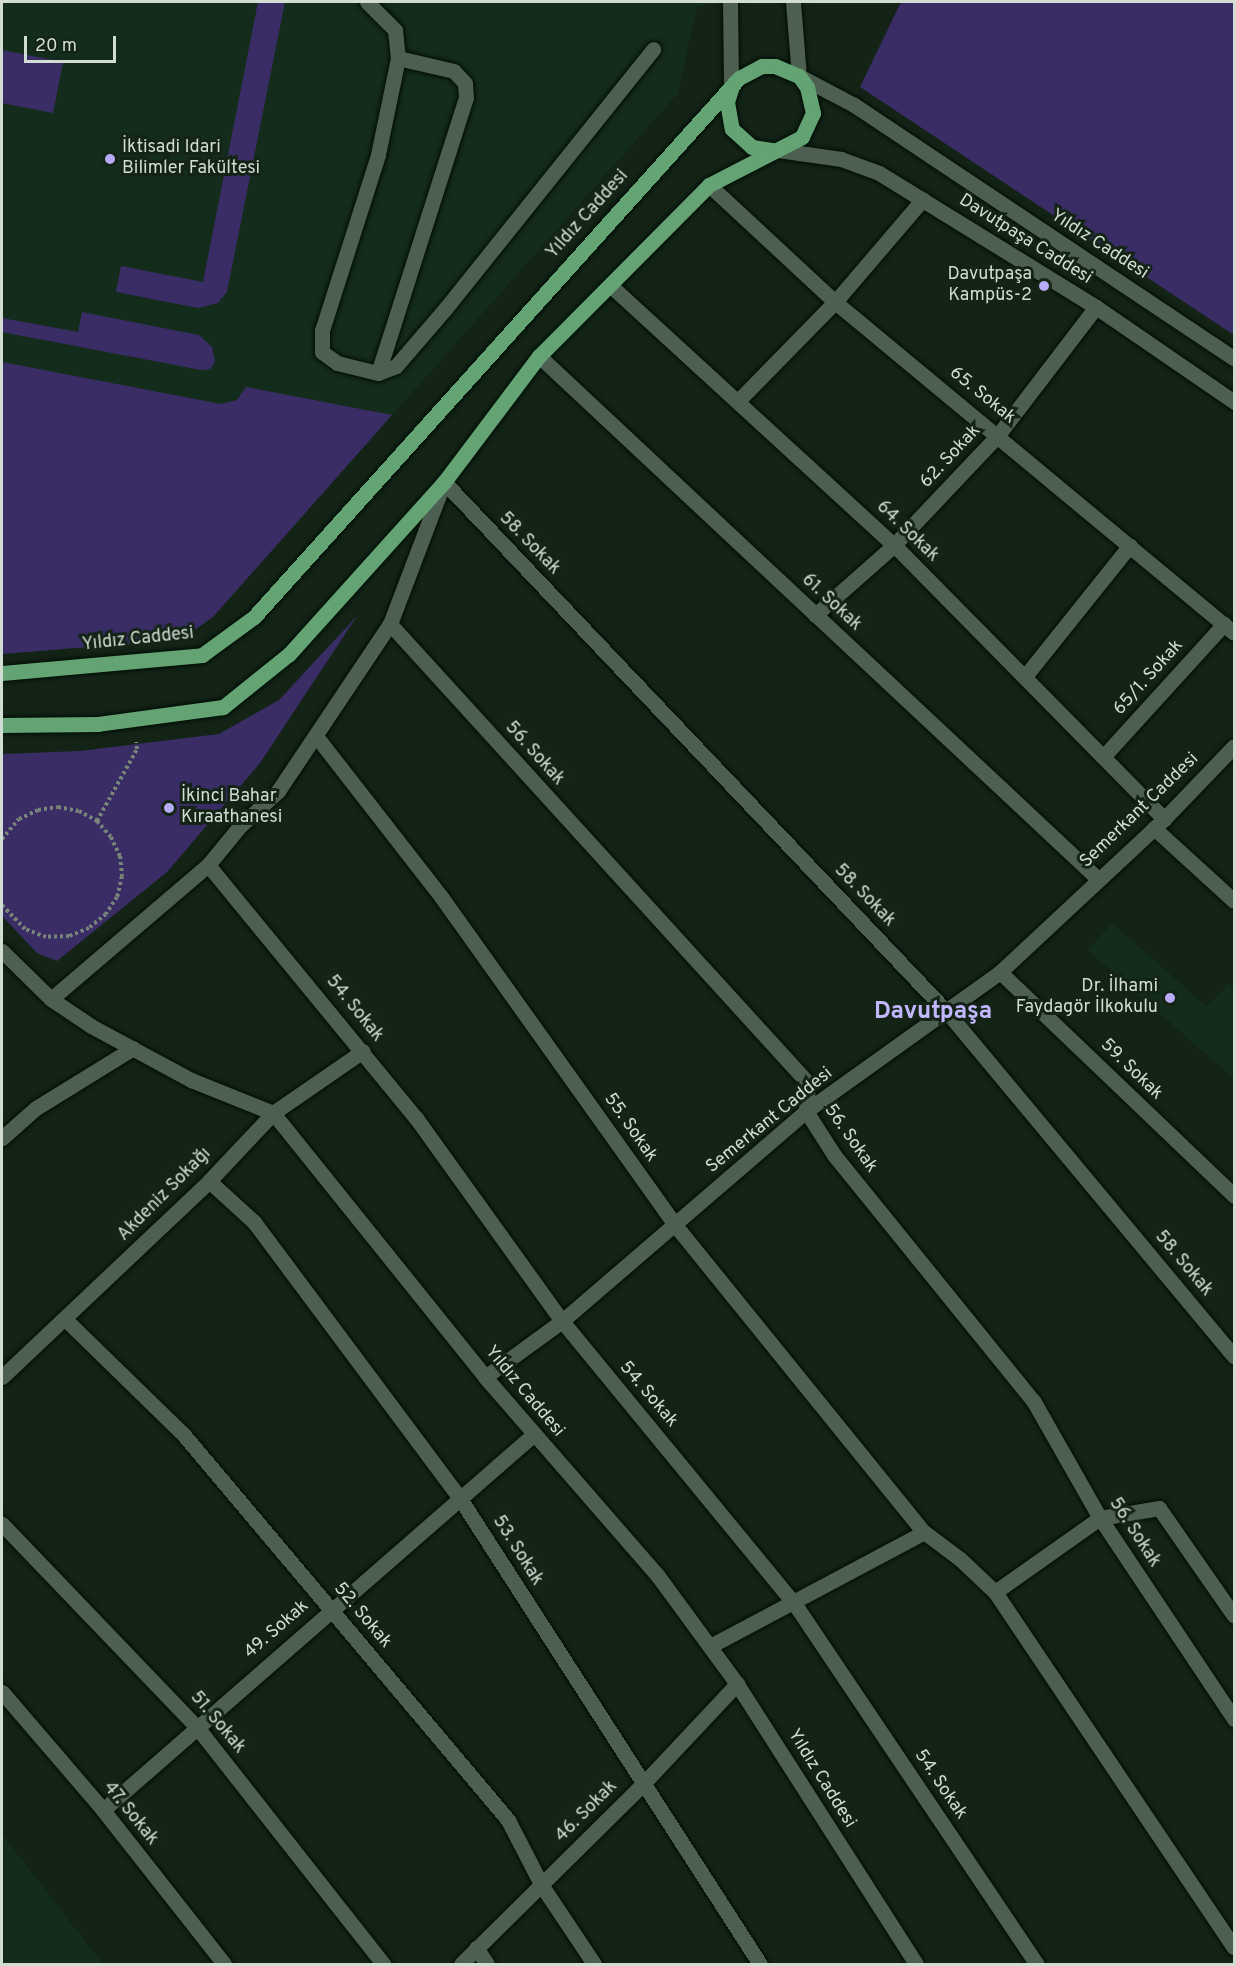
<!DOCTYPE html>
<html>
<head>
<meta charset="utf-8">
<style>
  body { margin:0 }
  #map { position:relative; width:1236px; height:1966px; overflow:hidden; background:#132417; font-family:Overpass,sans-serif }
  div>[style] { position:absolute }
  .built>* { inset:0; background:#142c1b }
  .green>* { inset:0; background:#3a2d66 }
  .path>* { height:4px; margin-top:-2px; transform-origin:0; background:repeating-linear-gradient(90deg,#77857a 0 3px,transparent 0 6px) }
  .roads { filter:drop-shadow(0 0 2px #010d04) drop-shadow(0 0 2px #010d04) }
  .minor>* { height:15px; margin:-7.5px; padding:0 7.5px; transform-origin:7.5px; border-radius:7.5px; background:#4c5f50 }
  .major>* { height:15px; margin:-7.5px; padding:0 7.5px; transform-origin:7.5px; border-radius:7.5px; background:#63a374 }
  .dots>* { width:16px; height:16px; translate:-50% -50%; box-sizing:border-box; border:3px solid #132417; border-radius:50% }
  span { translate:-50% -50%; white-space:nowrap; text-align:center; line-height:1.15; -webkit-text-stroke:6px #132417; paint-order:stroke }
  .poi-label { font-size:18px; color:#d1dcd3 }
  .left { translate:0 -50%; text-align:left }
  .right { translate:-100% -50%; text-align:right }
  .street-label { font-size:18px; color:#d1dcd3 }
  .district-label { font-size:24px; color:#c2b7fe; font-weight:700 }
  .frame { position:absolute; inset:0; border:3px solid #d1dcd3; pointer-events:none }
  .scale { position:absolute; left:24px; top:36px; width:92px; height:27px; box-sizing:border-box; border:3px solid #d1dcd3; border-top:0; padding-left:8px; font-size:18px; line-height:21px; white-space:nowrap; color:#d1dcd3; -webkit-text-stroke:4px #132417; paint-order:stroke }
</style>
</head>
<body>
<div id="map">
  <div class="built">
    <i style="clip-path:polygon(2px 2px,731px 2px,697px 6px,678px 93px,213px 617px,190px 633px,162px 641px,2px 654px)"></i>
    <i style="clip-path:polygon(1112px 923px,1207px 1007px,1228px 984px,1234px 989px,1234px 1079px,1088px 950px)"></i>
    <i style="clip-path:polygon(2px 1834px,103px 1964px,2px 1964px)"></i>
  </div>
  <div class="green">
    <i style="clip-path:polygon(258px 2px,285px 2px,227px 292px,218px 303px,198px 308px,116px 292px,121px 266px,203px 282px)"></i>
    <i style="clip-path:polygon(901px 2px,1234px 2px,1234px 335px,860px 87px)"></i>
    <i style="clip-path:polygon(2px 50px,63px 62px,53px 113px,2px 103px)"></i>
    <i style="clip-path:polygon(82px 312px,199px 335px,212px 347px,215px 362px,210px 369px,201px 370px,2px 332px,2px 318px,78px 332px)"></i>
    <i style="clip-path:polygon(2px 362px,221px 404px,237px 400px,246px 387px,392px 415px,213px 617px,190px 633px,162px 641px,2px 654px)"></i>
    <i style="clip-path:polygon(357px 616px,260px 763px,167px 872px,57px 961px,37px 953px,2px 916px,2px 754px,80px 751px,219px 734px,279px 700px)"></i>
  </div>
  <div class="path">
    <i style="left:97px;top:821px;width:82px;rotate:-60.9deg"></i>
    <i style="left:137px;top:749px;width:7px;rotate:-98deg"></i>
    <i style="left:2px;top:839px;width:26px;rotate:-50deg"></i>
    <i style="left:19px;top:819px;width:21px;rotate:-25deg"></i>
    <i style="left:38px;top:810px;width:20px;rotate:-9deg"></i>
    <i style="left:58px;top:807px;width:21px;rotate:11deg"></i>
    <i style="left:79px;top:811px;width:21px;rotate:29deg"></i>
    <i style="left:97px;top:821px;width:21px;rotate:49deg"></i>
    <i style="left:111px;top:837px;width:21px;rotate:65deg"></i>
    <i style="left:120px;top:856px;width:20px;rotate:84deg"></i>
    <i style="left:122px;top:876px;width:22px;rotate:103deg"></i>
    <i style="left:117px;top:897px;width:20px;rotate:123deg"></i>
    <i style="left:106px;top:914px;width:22px;rotate:141deg"></i>
    <i style="left:89px;top:928px;width:22px;rotate:158deg"></i>
    <i style="left:69px;top:936px;width:23px;rotate:178deg"></i>
    <i style="left:46px;top:937px;width:22px;rotate:-159deg"></i>
    <i style="left:25px;top:929px;width:33px;rotate:-134deg"></i>
  </div>
  <div class="roads">
    <div class="minor">
      <i style="left:367px;top:2px;width:40px;rotate:45deg"></i>
      <i style="left:395px;top:30px;width:28px;rotate:84deg"></i>
      <i style="left:398px;top:58px;width:99px;rotate:101.7deg"></i>
      <i style="left:378px;top:155px;width:184px;rotate:107.7deg"></i>
      <i style="left:322px;top:330px;width:22px;rotate:90deg"></i>
      <i style="left:322px;top:352px;width:19px;rotate:36deg"></i>
      <i style="left:337px;top:363px;width:42px;rotate:13.7deg"></i>
      <i style="left:378px;top:373px;width:19px;rotate:-21deg"></i>
      <i style="left:396px;top:366px;width:75px;rotate:-49.3deg"></i>
      <i style="left:445px;top:309px;width:333px;rotate:-51.3deg"></i>
      <i style="left:730px;top:2px;width:87px;rotate:89.3deg"></i>
      <i style="left:793px;top:2px;width:74px;rotate:85.4deg"></i>
      <i style="left:799px;top:76px;width:62px;rotate:27.8deg"></i>
      <i style="left:854px;top:105px;width:457px;rotate:33.7deg"></i>
      <i style="left:778px;top:150px;width:64px;rotate:8.1deg"></i>
      <i style="left:841px;top:159px;width:40px;rotate:20.2deg"></i>
      <i style="left:879px;top:173px;width:255px;rotate:31.7deg"></i>
      <i style="left:1096px;top:307px;width:168px;rotate:34.5deg"></i>
      <i style="left:709px;top:185px;width:172px;rotate:42.9deg"></i>
      <i style="left:835px;top:302px;width:518px;rotate:39.68deg"></i>
      <i style="left:611px;top:286px;width:384px;rotate:42.5deg"></i>
      <i style="left:894px;top:545px;width:385px;rotate:45.4deg"></i>
      <i style="left:539px;top:356px;width:764px;rotate:43.09deg"></i>
      <i style="left:378px;top:373px;width:289px;rotate:-72.3deg"></i>
      <i style="left:466px;top:98px;width:15px;rotate:-94deg"></i>
      <i style="left:465px;top:83px;width:16px;rotate:-133deg"></i>
      <i style="left:454px;top:71px;width:57px;rotate:-166.9deg"></i>
      <i style="left:738px;top:401px;width:139px;rotate:-45.6deg"></i>
      <i style="left:835px;top:302px;width:135px;rotate:-49.5deg"></i>
      <i style="left:815px;top:615px;width:106px;rotate:-41.5deg"></i>
      <i style="left:894px;top:545px;width:151px;rotate:-46.6deg"></i>
      <i style="left:998px;top:435px;width:161px;rotate:-52.6deg"></i>
      <i style="left:390px;top:624px;width:621px;rotate:47.68deg"></i>
      <i style="left:808px;top:1083px;width:28px;rotate:94deg"></i>
      <i style="left:806px;top:1111px;width:52px;rotate:57.5deg"></i>
      <i style="left:834px;top:1155px;width:318px;rotate:51deg"></i>
      <i style="left:1034px;top:1402px;width:133px;rotate:60.4deg"></i>
      <i style="left:1100px;top:1518px;width:242px;rotate:56.3deg"></i>
      <i style="left:1026px;top:675px;width:166px;rotate:-51.3deg"></i>
      <i style="left:316px;top:736px;width:205px;rotate:52.1deg"></i>
      <i style="left:442px;top:898px;width:402px;rotate:54.5deg"></i>
      <i style="left:675px;top:1225px;width:395px;rotate:51deg"></i>
      <i style="left:924px;top:1532px;width:45px;rotate:36.9deg"></i>
      <i style="left:960px;top:1559px;width:48px;rotate:43.3deg"></i>
      <i style="left:995px;top:1592px;width:428px;rotate:56.1deg"></i>
      <i style="left:1103px;top:757px;width:180px;rotate:-47.7deg"></i>
      <i style="left:1154px;top:828px;width:108px;rotate:42.4deg"></i>
      <i style="left:208px;top:865px;width:328px;rotate:50.6deg"></i>
      <i style="left:416px;top:1118px;width:250px;rotate:54.3deg"></i>
      <i style="left:562px;top:1321px;width:365px;rotate:50.6deg"></i>
      <i style="left:794px;top:1603px;width:435px;rotate:56.1deg"></i>
      <i style="left:2px;top:951px;width:69px;rotate:44.4deg"></i>
      <i style="left:51px;top:999px;width:48px;rotate:34deg"></i>
      <i style="left:91px;top:1026px;width:114px;rotate:28.4deg"></i>
      <i style="left:191px;top:1080px;width:88px;rotate:21.9deg"></i>
      <i style="left:273px;top:1113px;width:339px;rotate:51.2deg"></i>
      <i style="left:485px;top:1377px;width:264px;rotate:49deg"></i>
      <i style="left:658px;top:1576px;width:134px;rotate:53.8deg"></i>
      <i style="left:737px;top:1684px;width:332px;rotate:57.4deg"></i>
      <i style="left:1000px;top:972px;width:324px;rotate:43.7deg"></i>
      <i style="left:51px;top:999px;width:206px;rotate:-40.5deg"></i>
      <i style="left:208px;top:865px;width:50px;rotate:-50.6deg"></i>
      <i style="left:240px;top:826px;width:52px;rotate:-42.6deg"></i>
      <i style="left:278px;top:791px;width:201px;rotate:-56.2deg"></i>
      <i style="left:390px;top:624px;width:152px;rotate:-69.2deg"></i>
      <i style="left:444px;top:482px;width:731px;rotate:46.5deg"></i>
      <i style="left:947px;top:1012px;width:448px;rotate:50.2deg"></i>
      <i style="left:2px;top:1138px;width:45px;rotate:-41.4deg"></i>
      <i style="left:36px;top:1108px;width:114px;rotate:-31.7deg"></i>
      <i style="left:209px;top:1181px;width:61px;rotate:42.3deg"></i>
      <i style="left:254px;top:1222px;width:343px;rotate:53.3deg"></i>
      <i style="left:459px;top:1497px;width:556px;rotate:57.2deg"></i>
      <i style="left:65px;top:1319px;width:165px;rotate:44.3deg"></i>
      <i style="left:183px;top:1434px;width:505px;rotate:49.9deg"></i>
      <i style="left:508px;top:1820px;width:74px;rotate:62.7deg"></i>
      <i style="left:542px;top:1886px;width:94px;rotate:56.3deg"></i>
      <i style="left:2px;top:1377px;width:285px;rotate:-43.4deg"></i>
      <i style="left:209px;top:1181px;width:93px;rotate:-46.7deg"></i>
      <i style="left:273px;top:1113px;width:109px;rotate:-34.6deg"></i>
      <i style="left:485px;top:1377px;width:95px;rotate:-36deg"></i>
      <i style="left:562px;top:1321px;width:322px;rotate:-40.7deg"></i>
      <i style="left:806px;top:1111px;width:239px;rotate:-35.6deg"></i>
      <i style="left:1000px;top:972px;width:224px;rotate:-43deg"></i>
      <i style="left:1164px;top:819px;width:101px;rotate:-46.2deg"></i>
      <i style="left:2px;top:1524px;width:280px;rotate:46.2deg"></i>
      <i style="left:196px;top:1726px;width:303px;rotate:51.8deg"></i>
      <i style="left:995px;top:1592px;width:128px;rotate:-35.2deg"></i>
      <i style="left:1100px;top:1518px;width:60px;rotate:-9.6deg"></i>
      <i style="left:1159px;top:1508px;width:131px;rotate:55.2deg"></i>
      <i style="left:710px;top:1646px;width:242px;rotate:-28deg"></i>
      <i style="left:2px;top:1692px;width:155px;rotate:49.4deg"></i>
      <i style="left:103px;top:1810px;width:196px;rotate:51.8deg"></i>
      <i style="left:103px;top:1810px;width:572px;rotate:-41.1deg"></i>
      <i style="left:476px;top:1948px;width:19px;rotate:55deg"></i>
      <i style="left:461px;top:1964px;width:255px;rotate:-44.7deg"></i>
      <i style="left:642px;top:1785px;width:139px;rotate:-46.8deg"></i>
    </div>
    <div class="major">
      <i style="left:731px;top:89px;width:14px;rotate:107deg"></i>
      <i style="left:727px;top:102px;width:27px;rotate:80deg"></i>
      <i style="left:732px;top:129px;width:27px;rotate:42deg"></i>
      <i style="left:752px;top:147px;width:24px;rotate:9deg"></i>
      <i style="left:2px;top:673px;width:201px;rotate:-5.1deg"></i>
      <i style="left:202px;top:655px;width:64px;rotate:-36.2deg"></i>
      <i style="left:254px;top:617px;width:725px;rotate:-48.02deg"></i>
      <i style="left:739px;top:78px;width:26px;rotate:-28deg"></i>
      <i style="left:762px;top:66px;width:13px"></i>
      <i style="left:775px;top:66px;width:26px;rotate:23deg"></i>
      <i style="left:799px;top:76px;width:14px;rotate:54deg"></i>
      <i style="left:807px;top:87px;width:27px;rotate:77deg"></i>
      <i style="left:813px;top:113px;width:26px;rotate:115deg"></i>
      <i style="left:802px;top:137px;width:105px;rotate:152.7deg"></i>
      <i style="left:709px;top:185px;width:241px;rotate:134.8deg"></i>
      <i style="left:539px;top:356px;width:158px;rotate:127deg"></i>
      <i style="left:444px;top:482px;width:232px;rotate:132deg"></i>
      <i style="left:289px;top:654px;width:85px;rotate:141.2deg"></i>
      <i style="left:223px;top:707px;width:126px;rotate:172.3deg"></i>
      <i style="left:98px;top:724px;width:96px;rotate:179.4deg"></i>
    </div>
  </div>
  <div class="dots">
    <i style="left:110px;top:159px;background:#b7abf7"></i>
    <i style="left:1044px;top:286px;background:#b7abf7"></i>
    <i style="left:169px;top:808px;background:#b7abf7"></i>
    <i style="left:1170px;top:998px;background:#b7abf7"></i>
  </div>
  <div class="poi-label">
    <span class="left" style="left:122px;top:159px">İktisadi Idari<br>Bilimler Fakültesi</span>
    <span class="right" style="left:1032px;top:286px">Davutpaşa<br>Kampüs-2</span>
    <span class="left" style="left:181px;top:808px">İkinci Bahar<br>Kıraathanesi</span>
    <span class="right" style="left:1158px;top:998px">Dr. İlhami<br>Faydagör İlkokulu</span>
  </div>
  <div class="street-label">
    <span style="left:588px;top:215px;rotate:-48deg">Yıldız Caddesi</span>
    <span style="left:1025px;top:240px;rotate:32deg">Davutpaşa Caddesi</span>
    <span style="left:1099px;top:245px;rotate:33deg">Yıldız Caddesi</span>
    <span style="left:982px;top:396px;rotate:39deg">65. Sokak</span>
    <span style="left:951px;top:457px;rotate:-47deg">62. Sokak</span>
    <span style="left:907px;top:532px;rotate:44deg">64. Sokak</span>
    <span style="left:529px;top:544px;rotate:46deg">58. Sokak</span>
    <span style="left:831px;top:603px;rotate:43deg">61. Sokak</span>
    <span style="left:138px;top:640px;rotate:-6deg">Yıldız Caddesi</span>
    <span style="left:1149px;top:678px;rotate:-48deg">65/1. Sokak</span>
    <span style="left:534px;top:754px;rotate:48deg">56. Sokak</span>
    <span style="left:1140px;top:811px;rotate:-44deg">Semerkant Caddesi</span>
    <span style="left:864px;top:896px;rotate:46deg">58. Sokak</span>
    <span style="left:354px;top:1009px;rotate:51deg">54. Sokak</span>
    <span style="left:1131px;top:1070px;rotate:44deg">59. Sokak</span>
    <span style="left:770px;top:1121px;rotate:-39deg">Semerkant Caddesi</span>
    <span style="left:630px;top:1128px;rotate:55deg">55. Sokak</span>
    <span style="left:850px;top:1139px;rotate:55deg">56. Sokak</span>
    <span style="left:165px;top:1195px;rotate:-45deg">Akdeniz Sokağı</span>
    <span style="left:1183px;top:1264px;rotate:50deg">58. Sokak</span>
    <span style="left:524px;top:1392px;rotate:50deg">Yıldız Caddesi</span>
    <span style="left:648px;top:1395px;rotate:50deg">54. Sokak</span>
    <span style="left:1134px;top:1533px;rotate:57deg">56. Sokak</span>
    <span style="left:517px;top:1551px;rotate:58deg">53. Sokak</span>
    <span style="left:362px;top:1616px;rotate:50deg">52. Sokak</span>
    <span style="left:277px;top:1630px;rotate:-41deg">49. Sokak</span>
    <span style="left:217px;top:1723px;rotate:50deg">51. Sokak</span>
    <span style="left:821px;top:1779px;rotate:58deg">Yıldız Caddesi</span>
    <span style="left:940px;top:1785px;rotate:56deg">54. Sokak</span>
    <span style="left:587px;top:1812px;rotate:-45deg">46. Sokak</span>
    <span style="left:130px;top:1814px;rotate:51deg">47. Sokak</span>
  </div>
  <div class="district-label">
    <span style="left:933px;top:1013px">Davutpaşa</span>
  </div>
  <div class="frame"></div>
  <div class="scale">20 m</div>
</div>
</body>
</html>
